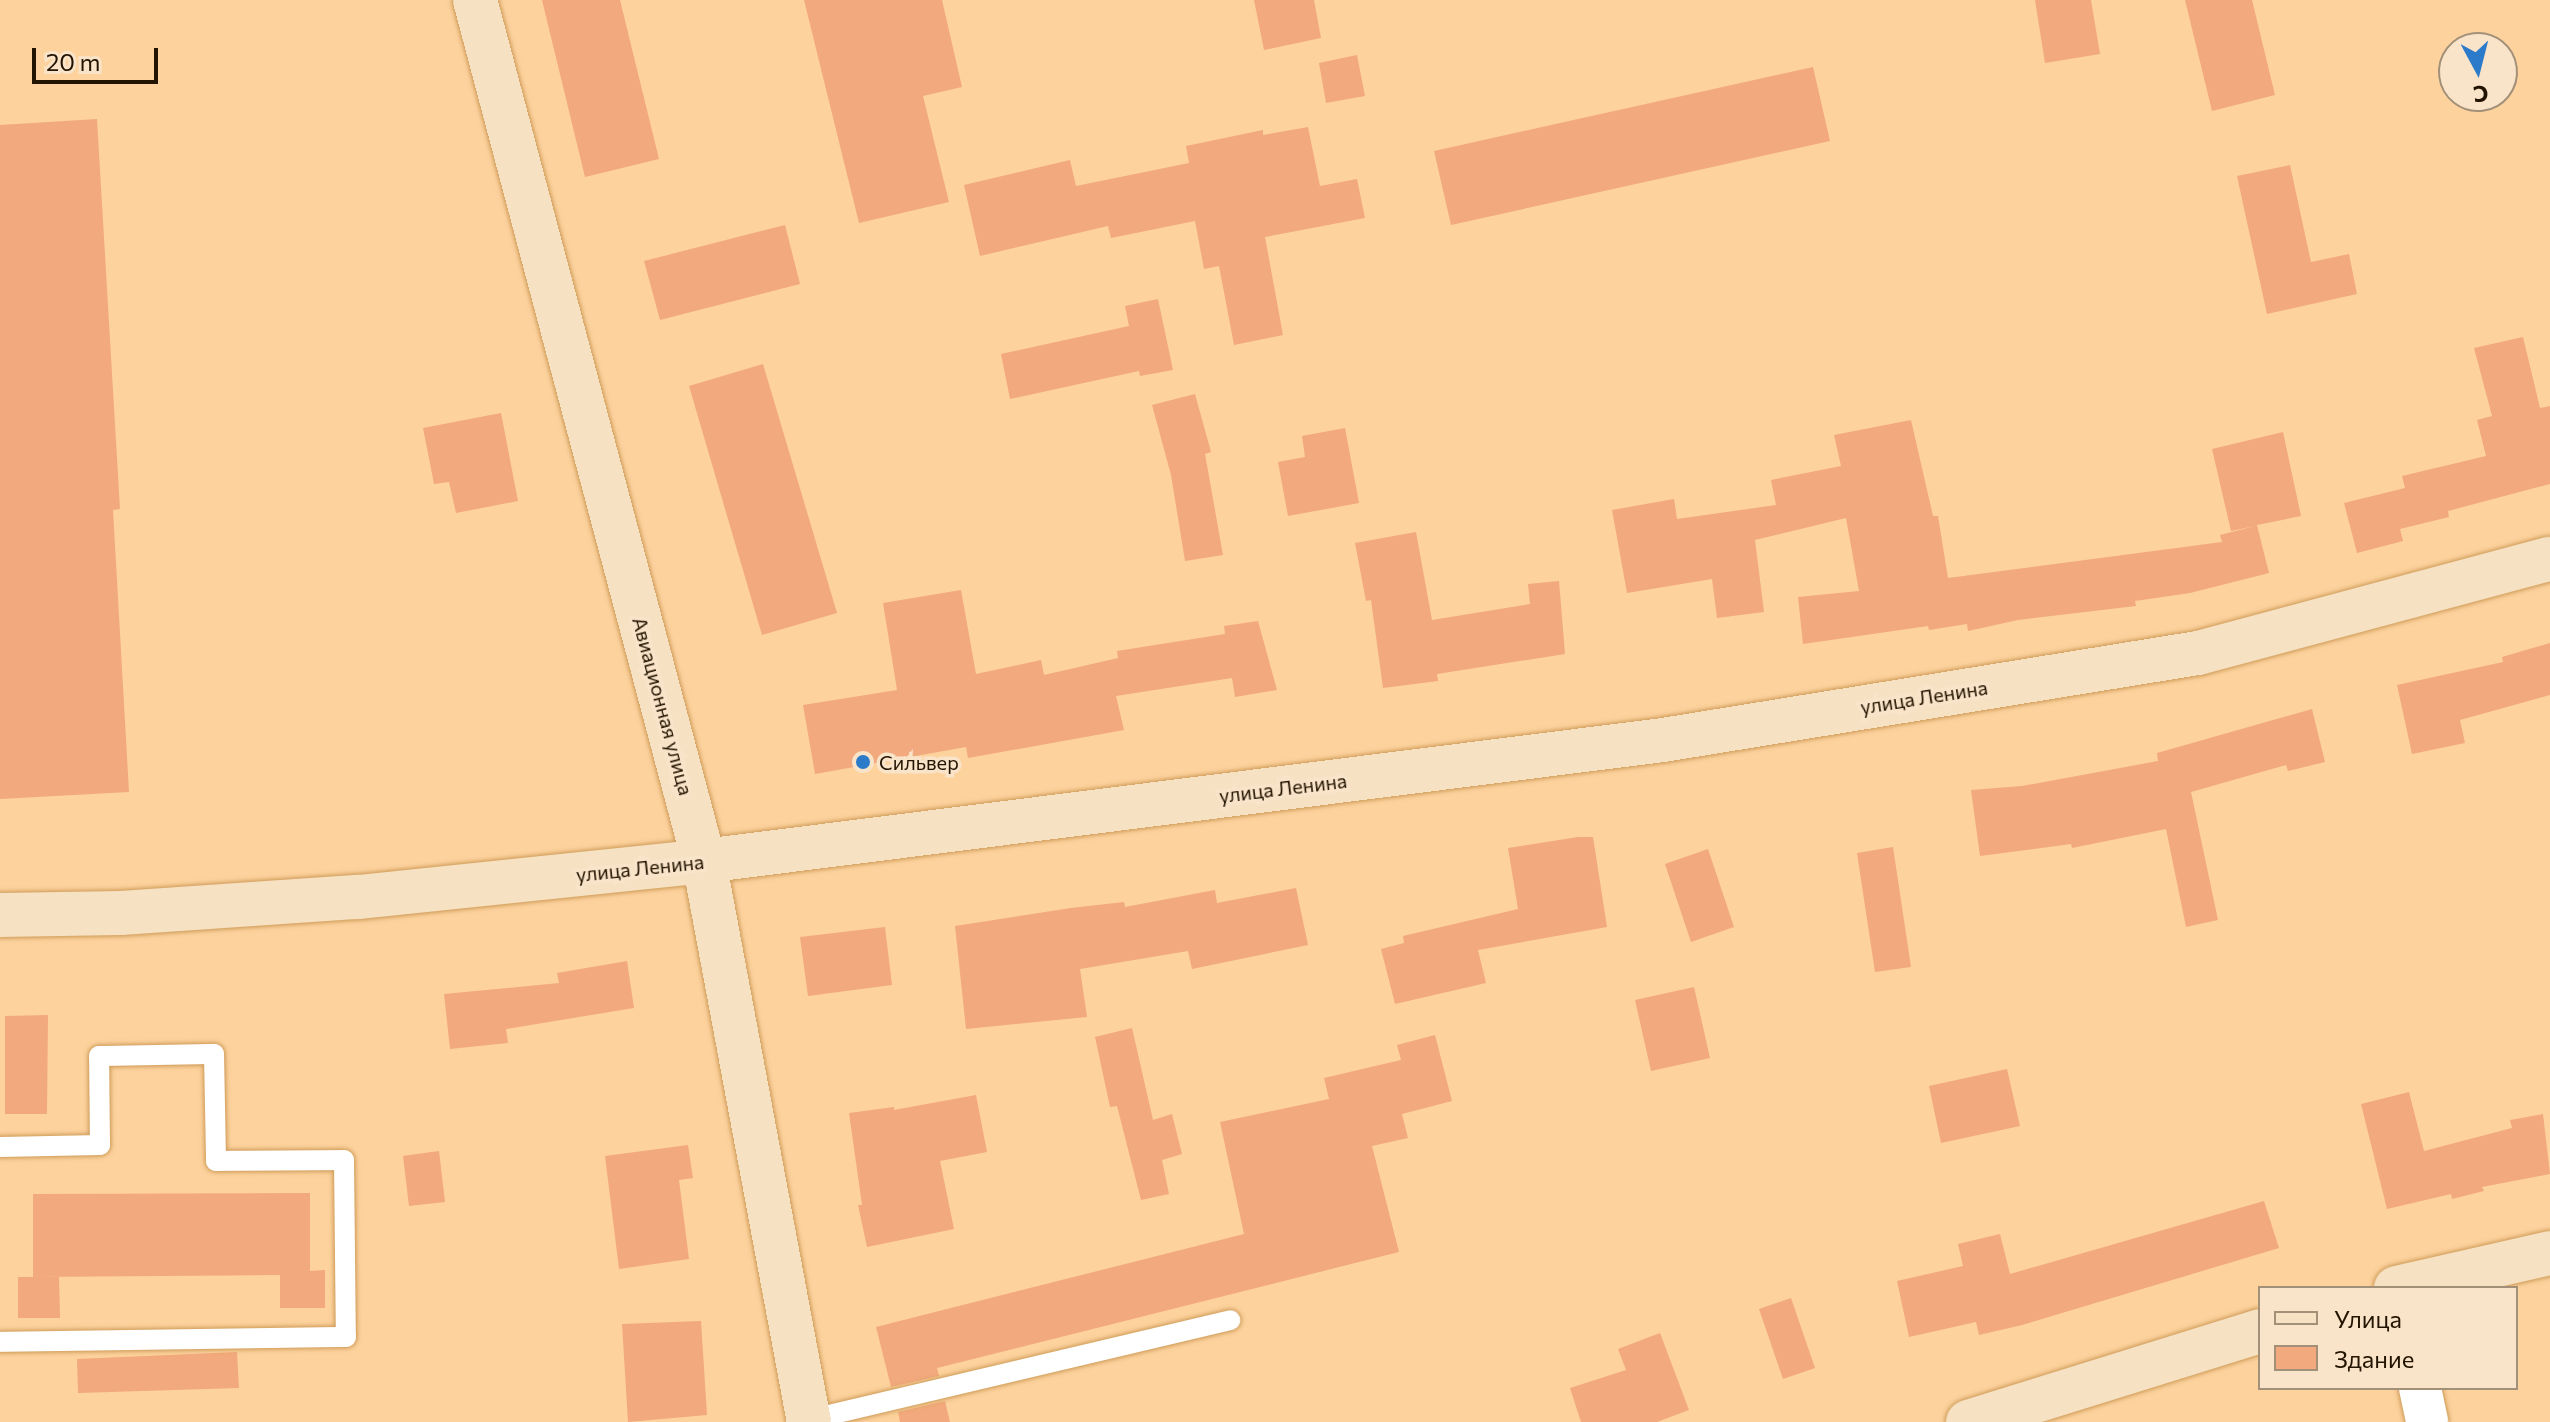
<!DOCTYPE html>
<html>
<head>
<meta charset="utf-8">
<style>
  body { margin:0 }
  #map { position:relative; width:2550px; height:1422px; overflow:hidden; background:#fdd29d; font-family:Commissioner,sans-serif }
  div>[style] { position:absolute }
  .building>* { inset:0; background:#f2a97d }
  .roads { filter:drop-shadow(0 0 2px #cf9c59) drop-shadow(0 0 2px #cf9c59) }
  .lane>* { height:20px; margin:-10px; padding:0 10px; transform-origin:10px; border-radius:10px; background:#fff }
  .street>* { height:42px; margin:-21px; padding:0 21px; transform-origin:21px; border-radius:21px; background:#fff }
  .secondary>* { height:44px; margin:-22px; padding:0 22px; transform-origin:22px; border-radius:22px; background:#f6e1c3 }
  .dots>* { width:22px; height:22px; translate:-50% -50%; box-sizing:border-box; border:4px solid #f9e3c9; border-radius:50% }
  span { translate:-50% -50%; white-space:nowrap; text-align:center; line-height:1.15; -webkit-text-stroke:7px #f9e3c9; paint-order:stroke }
  .street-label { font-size:20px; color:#231401 }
  .poi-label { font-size:20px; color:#231401 }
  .left { translate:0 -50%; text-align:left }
  .legend { position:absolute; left:2258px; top:1286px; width:260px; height:104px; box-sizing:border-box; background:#f9e3c9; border:2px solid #a39079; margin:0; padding:10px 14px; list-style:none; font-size:24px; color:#231401 }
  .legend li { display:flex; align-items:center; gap:16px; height:40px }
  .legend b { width:40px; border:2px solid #a39079 }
  .north { position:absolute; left:2438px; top:32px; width:80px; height:80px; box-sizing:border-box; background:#f9e3c9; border:2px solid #a39079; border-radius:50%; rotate:173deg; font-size:22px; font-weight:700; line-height:32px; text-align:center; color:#231401 }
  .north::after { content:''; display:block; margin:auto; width:28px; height:36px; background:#2c7aca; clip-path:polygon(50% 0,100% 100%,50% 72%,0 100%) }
  .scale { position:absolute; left:32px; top:48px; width:126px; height:36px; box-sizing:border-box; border:4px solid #231401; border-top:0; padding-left:10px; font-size:24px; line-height:28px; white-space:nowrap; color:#231401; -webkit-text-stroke:6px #f9e3c9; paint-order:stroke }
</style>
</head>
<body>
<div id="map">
  <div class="building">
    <i style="clip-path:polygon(542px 0,620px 0,659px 159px,585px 177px)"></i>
    <i style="clip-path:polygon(804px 0,942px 0,962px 87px,923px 96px,949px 202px,859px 223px)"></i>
    <i style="clip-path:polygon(1254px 0,1314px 0,1321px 38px,1264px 50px)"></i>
    <i style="clip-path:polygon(2035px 0,2091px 0,2100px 54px,2045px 63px)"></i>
    <i style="clip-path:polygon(2185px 0,2252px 0,2275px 95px,2212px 111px)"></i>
    <i style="clip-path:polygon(1357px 55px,1365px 96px,1326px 103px,1319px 63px)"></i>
    <i style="clip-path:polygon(1813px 67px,1830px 141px,1451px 225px,1434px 151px)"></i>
    <i style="clip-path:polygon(97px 119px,120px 509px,113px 510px,129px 792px,0 799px,0 125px)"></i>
    <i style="clip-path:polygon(1308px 127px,1320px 186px,1357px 179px,1365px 218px,1265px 237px,1283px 335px,1234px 345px,1219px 266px,1204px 269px,1195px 221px,1111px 238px,1108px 226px,980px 256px,964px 185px,1070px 160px,1076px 186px,1189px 163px,1186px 146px,1263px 130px,1263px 135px)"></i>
    <i style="clip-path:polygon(2290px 165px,2311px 262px,2349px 254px,2357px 294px,2267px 314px,2237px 176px)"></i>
    <i style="clip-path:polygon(785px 225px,800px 284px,660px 320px,644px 261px)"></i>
    <i style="clip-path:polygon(1158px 299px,1173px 370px,1140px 376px,1139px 371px,1010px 399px,1001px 354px,1129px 326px,1125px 306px)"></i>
    <i style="clip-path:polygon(2523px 337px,2540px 408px,2550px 406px,2550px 484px,2448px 511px,2449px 517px,2400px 529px,2403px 541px,2357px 553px,2344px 503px,2405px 488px,2402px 476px,2486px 456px,2477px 420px,2492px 416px,2474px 348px)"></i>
    <i style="clip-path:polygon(763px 364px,837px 613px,762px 635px,689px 386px)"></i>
    <i style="clip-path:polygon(1195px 394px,1211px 452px,1205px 454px,1223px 555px,1185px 561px,1171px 475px,1152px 405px)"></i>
    <i style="clip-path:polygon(501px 413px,518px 501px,456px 513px,449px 482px,434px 484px,423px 428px)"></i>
    <i style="clip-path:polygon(1911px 420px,1933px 516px,1938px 516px,1948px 578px,2222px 542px,2220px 535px,2255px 526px,2231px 531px,2212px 449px,2283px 432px,2301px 516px,2257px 525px,2269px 573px,2190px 593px,2135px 601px,2136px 606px,2018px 620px,1968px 631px,1967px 624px,1929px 630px,1928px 626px,1803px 644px,1798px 597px,1859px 591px,1846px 518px,1755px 540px,1764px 612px,1717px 618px,1712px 579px,1627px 593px,1612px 510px,1674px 499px,1677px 519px,1776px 505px,1771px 480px,1841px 466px,1834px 435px)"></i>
    <i style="clip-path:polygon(1345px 428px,1359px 503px,1288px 516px,1278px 462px,1305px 457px,1302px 436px)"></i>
    <i style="clip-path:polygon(1416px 532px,1432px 620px,1530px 604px,1528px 584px,1559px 581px,1565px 654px,1437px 674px,1438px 681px,1383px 688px,1371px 600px,1366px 601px,1355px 543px)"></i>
    <i style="clip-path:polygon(961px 590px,976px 674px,1041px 660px,1044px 675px,1118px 658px,1117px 651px,1225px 634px,1224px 626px,1258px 621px,1277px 690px,1235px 697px,1232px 678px,1116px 696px,1124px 730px,968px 758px,966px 747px,815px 774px,803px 705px,897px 690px,883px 603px)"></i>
    <i style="clip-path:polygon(2550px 643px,2550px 695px,2460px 720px,2465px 743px,2412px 754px,2397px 685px,2503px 662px,2502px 657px)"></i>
    <i style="clip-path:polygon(2312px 709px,2325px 762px,2288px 771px,2286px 765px,2191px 792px,2218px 920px,2186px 927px,2166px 829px,2072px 848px,2071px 844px,1980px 856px,1971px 790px,2022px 786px,2158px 761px,2157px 753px)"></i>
    <i style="clip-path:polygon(1578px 837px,1593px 837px,1607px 927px,1478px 950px,1486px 983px,1395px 1004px,1381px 949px,1404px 943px,1403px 936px,1518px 909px,1508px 848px)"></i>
    <i style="clip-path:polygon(1893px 847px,1911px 967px,1875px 972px,1857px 853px)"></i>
    <i style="clip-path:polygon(1708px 849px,1734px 927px,1691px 942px,1665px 864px)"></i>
    <i style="clip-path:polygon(1296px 888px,1308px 945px,1192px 969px,1188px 951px,1080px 969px,1087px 1017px,966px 1029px,955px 926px,1071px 908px,1124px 902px,1125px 907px,1215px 890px,1217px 903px)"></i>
    <i style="clip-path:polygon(885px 927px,892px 985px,808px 996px,800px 937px)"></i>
    <i style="clip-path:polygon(627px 961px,634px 1008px,506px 1029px,508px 1043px,450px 1049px,444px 994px,559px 983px,557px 973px)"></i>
    <i style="clip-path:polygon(1694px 987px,1710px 1058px,1651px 1071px,1635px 1000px)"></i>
    <i style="clip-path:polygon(48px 1015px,47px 1114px,5px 1114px,5px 1016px)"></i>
    <i style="clip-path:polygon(1132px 1028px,1153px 1120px,1172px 1114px,1182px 1154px,1162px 1160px,1169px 1194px,1141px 1200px,1117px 1106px,1110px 1107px,1095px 1037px)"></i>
    <i style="clip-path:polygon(1435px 1035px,1452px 1101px,1402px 1114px,1408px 1138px,1372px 1146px,1399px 1252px,937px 1368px,939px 1376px,891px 1387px,876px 1327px,1244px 1234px,1220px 1122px,1329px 1099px,1324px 1078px,1401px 1060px,1397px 1045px)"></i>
    <i style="clip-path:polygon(2007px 1069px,2020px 1126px,1941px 1143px,1929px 1086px)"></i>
    <i style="clip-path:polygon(2409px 1092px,2424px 1151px,2512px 1128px,2510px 1120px,2543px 1114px,2550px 1174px,2482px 1187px,2484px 1191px,2452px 1199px,2451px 1194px,2387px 1209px,2361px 1104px)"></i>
    <i style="clip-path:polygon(976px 1095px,987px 1152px,940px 1161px,954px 1229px,867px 1247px,858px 1205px,862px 1205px,849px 1113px,894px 1107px,894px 1110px)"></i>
    <i style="clip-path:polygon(688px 1145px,693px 1178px,679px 1180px,689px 1259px,619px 1269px,605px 1156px)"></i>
    <i style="clip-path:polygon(439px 1151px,445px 1202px,409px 1206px,403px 1156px)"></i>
    <i style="clip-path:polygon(310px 1193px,310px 1271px,325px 1270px,325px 1308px,280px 1308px,280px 1275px,33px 1277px,33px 1194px)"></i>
    <i style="clip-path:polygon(2264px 1201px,2279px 1248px,2022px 1325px,1979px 1335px,1976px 1322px,1909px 1337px,1897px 1281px,1963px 1266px,1958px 1244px,2000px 1234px,2010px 1274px)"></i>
    <i style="clip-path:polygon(18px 1277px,59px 1277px,60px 1318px,18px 1318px)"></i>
    <i style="clip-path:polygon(1791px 1298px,1815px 1368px,1783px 1379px,1759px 1309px)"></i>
    <i style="clip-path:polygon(701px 1321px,707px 1415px,628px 1422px,622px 1324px)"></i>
    <i style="clip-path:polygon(1660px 1333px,1689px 1410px,1657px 1422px,1581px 1422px,1570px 1388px,1626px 1370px,1618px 1349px)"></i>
    <i style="clip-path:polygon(237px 1352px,239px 1388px,78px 1393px,77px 1359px)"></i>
    <i style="clip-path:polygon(945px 1401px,950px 1422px,900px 1422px,898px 1412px)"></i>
  </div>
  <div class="roads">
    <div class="lane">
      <i style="left:0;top:1147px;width:100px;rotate:-1.1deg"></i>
      <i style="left:100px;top:1145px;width:89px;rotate:-90.6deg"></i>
      <i style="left:99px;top:1056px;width:115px;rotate:-1deg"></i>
      <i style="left:214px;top:1054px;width:107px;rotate:88.9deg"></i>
      <i style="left:216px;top:1161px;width:128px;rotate:-0.4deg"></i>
      <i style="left:344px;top:1160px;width:177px;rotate:89.4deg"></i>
      <i style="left:346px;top:1337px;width:346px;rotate:179.2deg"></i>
      <i style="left:808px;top:1420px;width:434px;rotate:-13.3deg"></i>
    </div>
    <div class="street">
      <i style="left:2420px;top:1388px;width:35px;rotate:78deg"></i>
    </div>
    <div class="secondary">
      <i style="left:475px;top:0;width:891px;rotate:75.11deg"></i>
      <i style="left:704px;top:861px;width:571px;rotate:79.4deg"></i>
      <i style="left:0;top:915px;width:121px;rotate:-0.9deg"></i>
      <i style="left:121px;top:913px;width:238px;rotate:-3.9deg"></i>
      <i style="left:358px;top:897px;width:348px;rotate:-5.9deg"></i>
      <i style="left:704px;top:861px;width:967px;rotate:-7.19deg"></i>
      <i style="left:1663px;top:740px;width:542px;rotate:-9.24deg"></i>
      <i style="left:2198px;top:653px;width:364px;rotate:-15deg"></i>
      <i style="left:2396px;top:1288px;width:158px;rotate:-12.8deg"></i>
      <i style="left:1968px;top:1422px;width:306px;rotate:-17.3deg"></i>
    </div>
  </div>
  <div class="dots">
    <i style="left:863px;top:762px;background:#2c7aca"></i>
  </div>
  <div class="street-label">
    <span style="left:1924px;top:697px;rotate:-9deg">улица Ленина</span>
    <span style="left:663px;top:706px;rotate:75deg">Авиационная улица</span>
    <span style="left:1283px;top:788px;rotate:-7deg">улица Ленина</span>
    <span style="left:640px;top:868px;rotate:-6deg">улица Ленина</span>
  </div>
  <div class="poi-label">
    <span class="left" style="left:879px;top:762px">Сильвер</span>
  </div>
  <ul class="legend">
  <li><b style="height:10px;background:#f6e1c3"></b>Улица</li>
  <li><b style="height:22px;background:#f2a97d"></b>Здание</li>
  </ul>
  <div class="north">С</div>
  <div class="scale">20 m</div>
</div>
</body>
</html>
